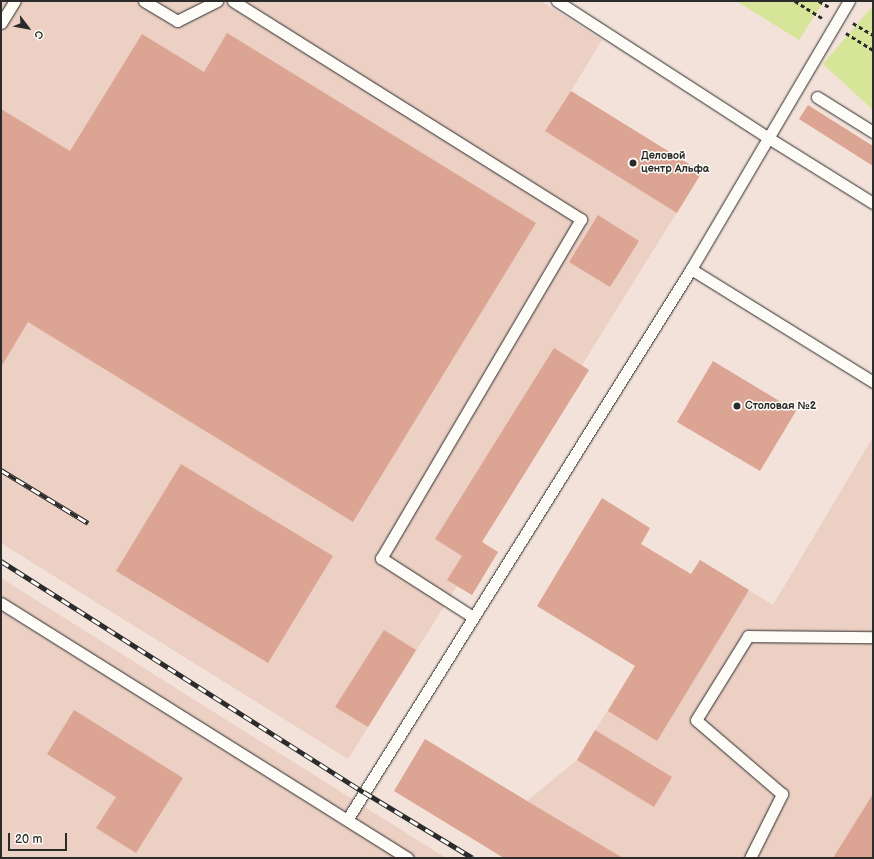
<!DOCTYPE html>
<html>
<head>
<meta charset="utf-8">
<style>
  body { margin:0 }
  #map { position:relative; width:874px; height:859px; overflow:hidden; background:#f3e2d9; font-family:"Balsamiq Sans",sans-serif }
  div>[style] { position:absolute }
  .built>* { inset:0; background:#ecd0c4 }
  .green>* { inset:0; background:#d6e598 }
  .building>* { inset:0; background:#dca593 }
  .path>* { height:2.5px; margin-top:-1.25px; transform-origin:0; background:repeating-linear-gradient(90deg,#2b2b2b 0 4px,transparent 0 7px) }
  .roads { filter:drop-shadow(0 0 1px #2b2b2b) drop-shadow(0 0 1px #2b2b2b) }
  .service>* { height:11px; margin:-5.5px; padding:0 5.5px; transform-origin:5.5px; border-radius:5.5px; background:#fdfcf7 }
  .rail>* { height:4.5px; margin-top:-2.25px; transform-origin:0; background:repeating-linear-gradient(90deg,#fdfcf7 0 9px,#2b2b2b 0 18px); box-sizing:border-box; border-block:1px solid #2b2b2b }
  .dots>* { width:11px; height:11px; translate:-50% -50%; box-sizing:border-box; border:2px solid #fdfcf7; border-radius:50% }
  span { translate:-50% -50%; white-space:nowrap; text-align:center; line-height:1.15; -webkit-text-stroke:3px #fdfcf7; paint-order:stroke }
  .poi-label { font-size:11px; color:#2b2b2b; font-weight:700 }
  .left { translate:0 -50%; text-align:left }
  .frame { position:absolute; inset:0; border:2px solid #2b2b2b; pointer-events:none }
  .north { position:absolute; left:8px; top:8px; width:40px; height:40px; -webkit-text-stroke:3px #fdfcf7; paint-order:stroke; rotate:122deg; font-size:11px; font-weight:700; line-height:16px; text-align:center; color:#2b2b2b }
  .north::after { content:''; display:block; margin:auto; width:14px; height:18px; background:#2b2b2b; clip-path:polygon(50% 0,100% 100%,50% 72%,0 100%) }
  .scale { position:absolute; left:8px; top:833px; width:59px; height:18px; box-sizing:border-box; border:2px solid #2b2b2b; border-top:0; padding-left:5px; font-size:12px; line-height:14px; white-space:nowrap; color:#2b2b2b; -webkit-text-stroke:3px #fdfcf7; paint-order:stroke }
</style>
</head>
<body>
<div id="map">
  <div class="built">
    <i style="clip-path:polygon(1px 1px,541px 1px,602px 40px,571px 91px,702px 172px,582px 365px,589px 370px,482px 542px,498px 552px,472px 595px,457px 586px,348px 759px,1px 543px)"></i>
    <i style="clip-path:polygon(873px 437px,873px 858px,504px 858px,394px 791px,425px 739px,527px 801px,577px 760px,700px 560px,773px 605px)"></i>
    <i style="clip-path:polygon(1px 578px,446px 858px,1px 858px)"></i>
  </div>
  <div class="green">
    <i style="clip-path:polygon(736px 1px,824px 1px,799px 40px)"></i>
    <i style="clip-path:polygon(871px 8px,873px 9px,873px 110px,823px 64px)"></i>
  </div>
  <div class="building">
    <i style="clip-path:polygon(227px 33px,536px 223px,353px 522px,28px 322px,1px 367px,1px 109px,70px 151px,142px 34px,204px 72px)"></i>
    <i style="clip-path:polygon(571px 91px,702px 172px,677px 213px,545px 131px)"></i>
    <i style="clip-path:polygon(808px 105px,873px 146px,873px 166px,799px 119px)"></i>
    <i style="clip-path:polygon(598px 215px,639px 241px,610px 287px,569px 262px)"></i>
    <i style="clip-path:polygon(554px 348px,589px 370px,482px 542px,498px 552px,472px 595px,447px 580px,462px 556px,435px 539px)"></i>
    <i style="clip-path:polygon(713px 361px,796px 411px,760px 471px,677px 422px)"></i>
    <i style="clip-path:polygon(181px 464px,333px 556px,268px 663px,116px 571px)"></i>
    <i style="clip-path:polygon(602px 498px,650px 528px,641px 544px,691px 574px,700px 560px,749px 590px,657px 741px,608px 711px,635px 666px,537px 606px)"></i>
    <i style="clip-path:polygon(384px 630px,416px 650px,368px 727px,335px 707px)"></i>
    <i style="clip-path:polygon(74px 710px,183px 778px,136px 853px,96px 828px,116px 797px,47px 754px)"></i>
    <i style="clip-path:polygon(595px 730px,672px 777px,654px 807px,577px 760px)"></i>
    <i style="clip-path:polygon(425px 739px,527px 801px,623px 858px,504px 858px,394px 791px)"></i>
    <i style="clip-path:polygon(873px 794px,873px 858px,833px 858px)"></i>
  </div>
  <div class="path">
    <i style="left:795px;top:1px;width:32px;rotate:32deg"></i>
    <i style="left:819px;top:1px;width:12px;rotate:31deg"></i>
    <i style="left:853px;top:23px;width:23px;rotate:31deg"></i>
    <i style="left:846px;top:33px;width:32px;rotate:32deg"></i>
  </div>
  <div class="roads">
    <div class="service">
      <i style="left:144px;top:1px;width:39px;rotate:31deg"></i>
      <i style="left:177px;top:21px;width:45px;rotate:-26.6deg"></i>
      <i style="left:233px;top:1px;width:411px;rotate:32.1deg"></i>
      <i style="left:581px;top:219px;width:394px;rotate:120.5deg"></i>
      <i style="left:381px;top:558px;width:109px;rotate:32.7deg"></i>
      <i style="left:557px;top:1px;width:250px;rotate:32.9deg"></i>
      <i style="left:767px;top:137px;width:125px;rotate:31.9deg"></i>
      <i style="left:1px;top:23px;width:26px;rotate:-58deg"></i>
      <i style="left:817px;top:97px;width:66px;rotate:32deg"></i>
      <i style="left:691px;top:269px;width:214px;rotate:31.8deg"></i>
      <i style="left:1px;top:603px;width:480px;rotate:32.1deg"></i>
      <i style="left:347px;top:820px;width:650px;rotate:-58.02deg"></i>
      <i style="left:691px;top:269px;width:311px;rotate:-59.5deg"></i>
      <i style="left:750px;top:858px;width:72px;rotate:-63.4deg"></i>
      <i style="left:782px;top:794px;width:113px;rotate:-139.3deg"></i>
      <i style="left:696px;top:720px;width:99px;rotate:-58.2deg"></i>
      <i style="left:748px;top:636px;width:125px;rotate:0.5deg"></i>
    </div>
  </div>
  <div class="rail">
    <i style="left:1px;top:470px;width:102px;rotate:31.3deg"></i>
    <i style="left:1px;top:561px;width:430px;rotate:32.5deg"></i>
    <i style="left:364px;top:792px;width:127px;rotate:31.2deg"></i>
  </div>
  <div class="dots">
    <i style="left:633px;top:163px;background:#2b2b2b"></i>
    <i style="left:737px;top:406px;background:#2b2b2b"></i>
  </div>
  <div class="poi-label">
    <span class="left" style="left:641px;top:163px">Деловой<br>центр Альфа</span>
    <span class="left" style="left:745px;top:406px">Столовая №2</span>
  </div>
  <div class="frame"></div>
  <div class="north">С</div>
  <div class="scale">20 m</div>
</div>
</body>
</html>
